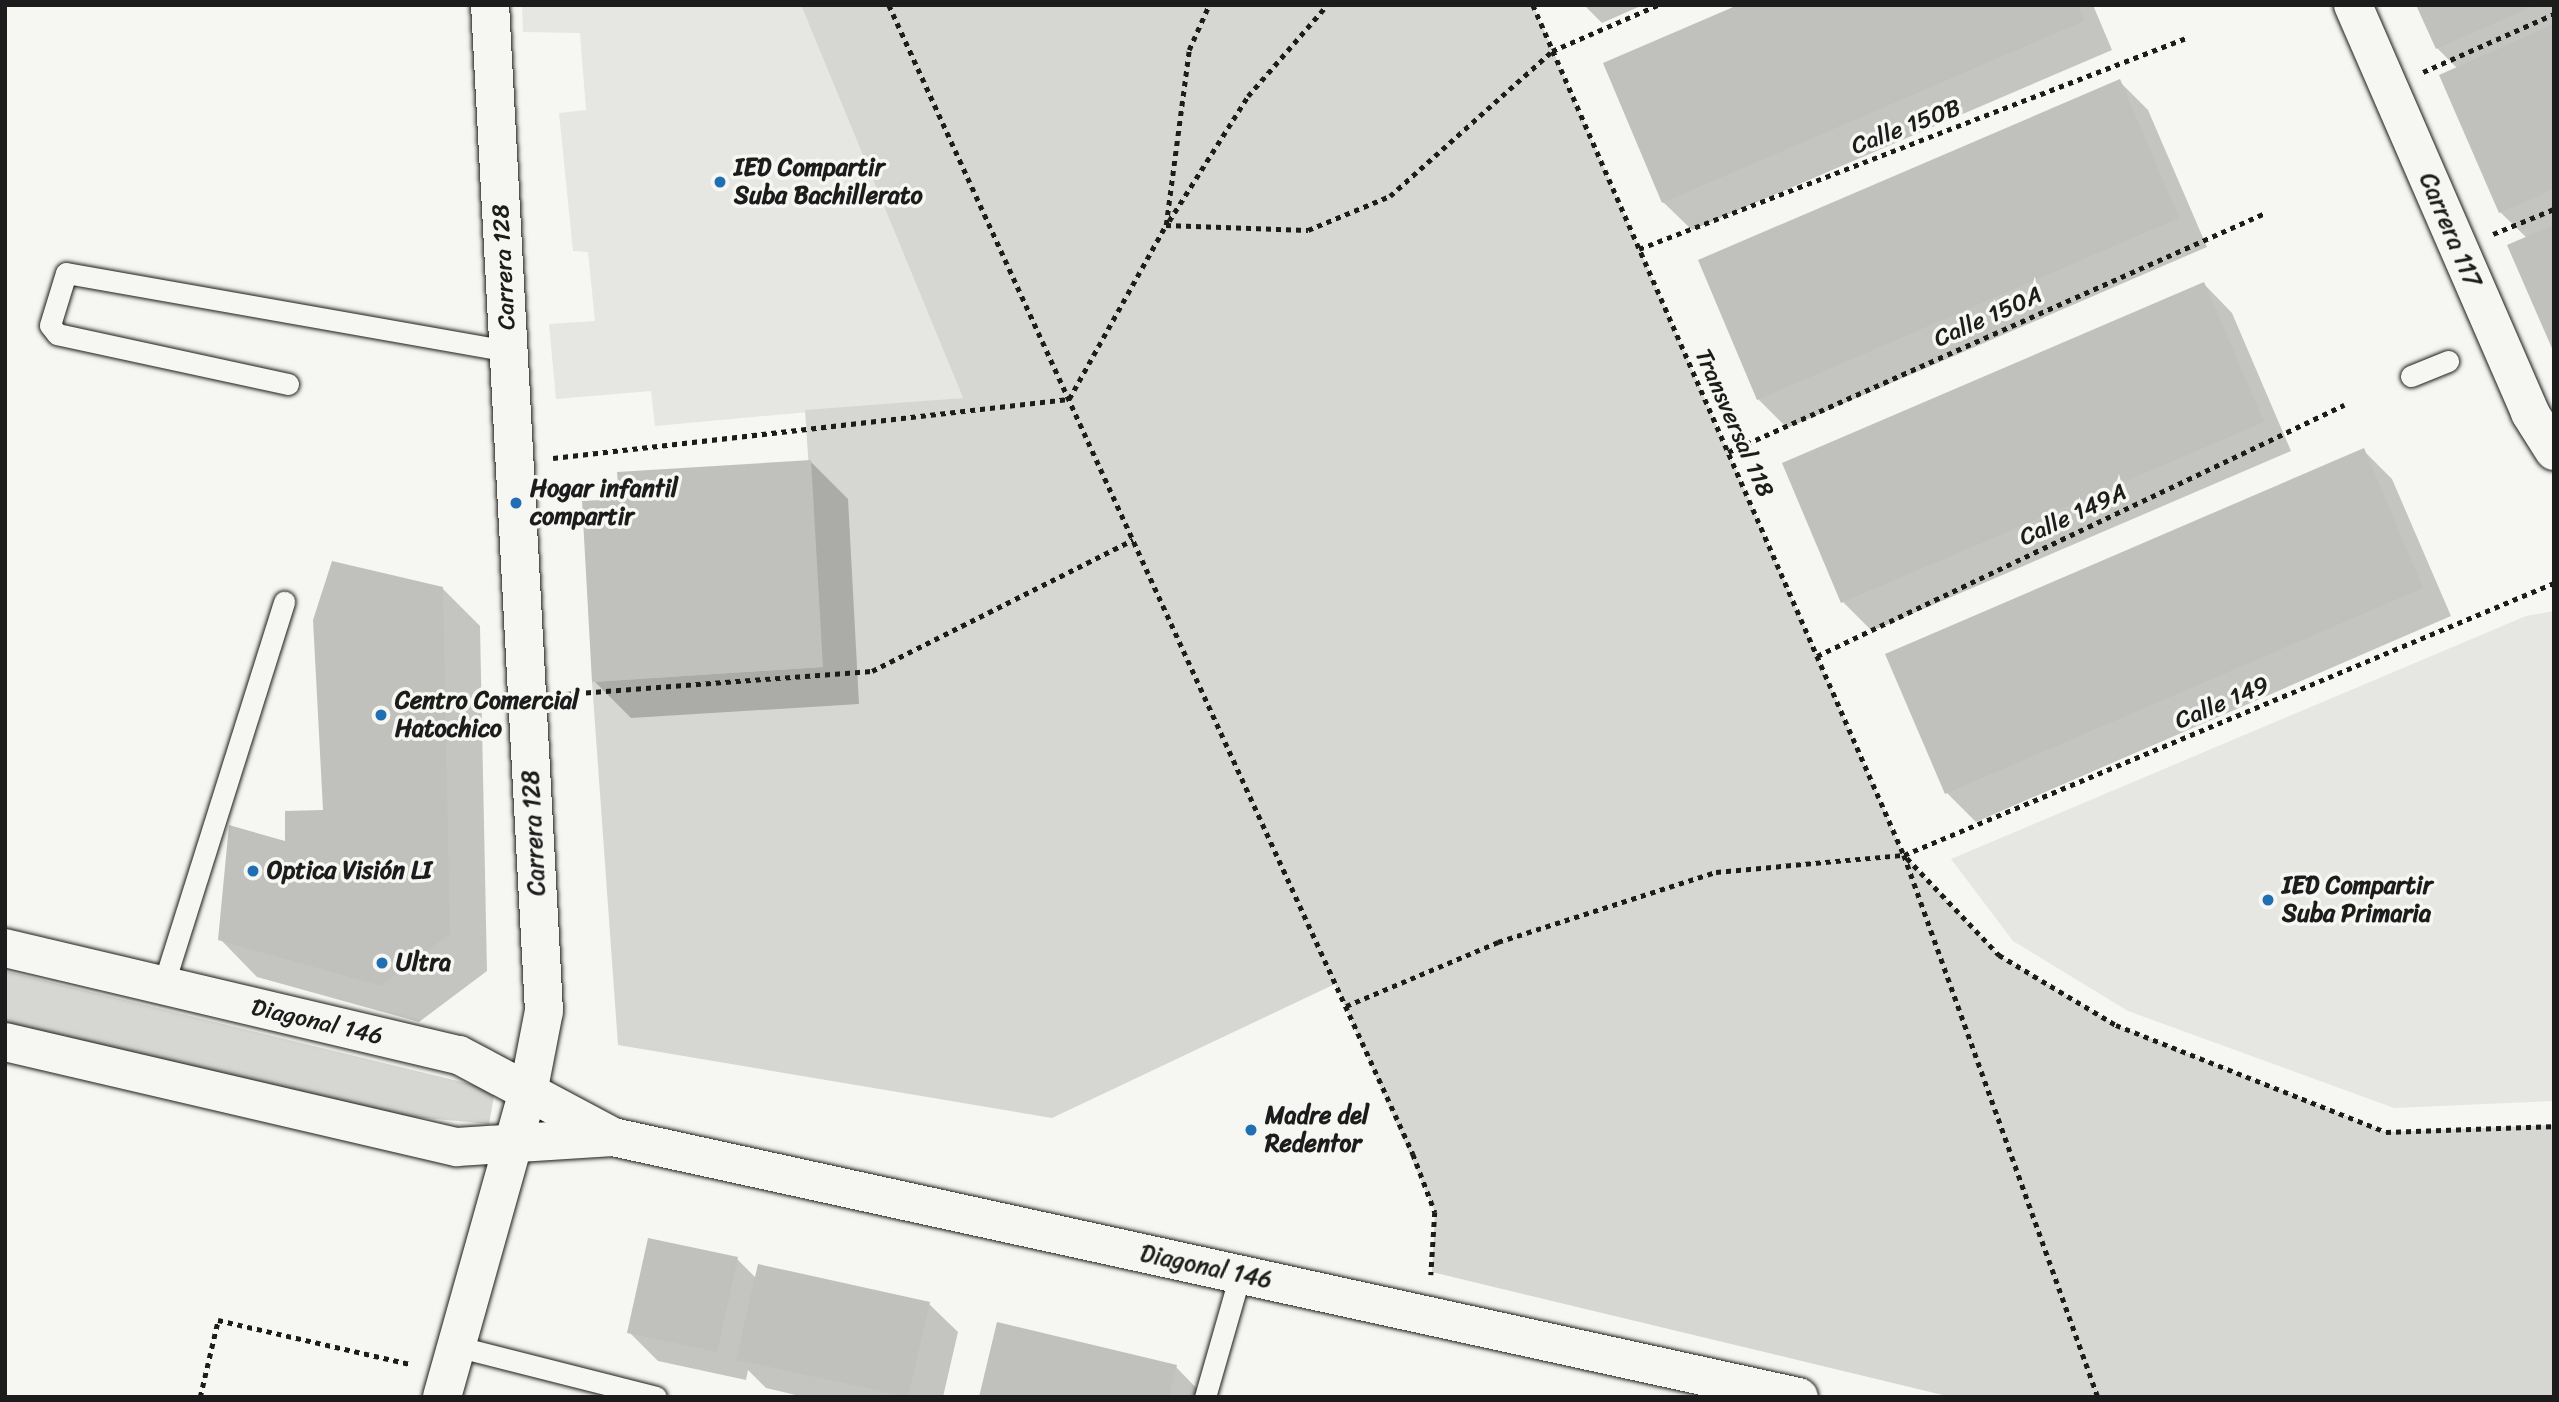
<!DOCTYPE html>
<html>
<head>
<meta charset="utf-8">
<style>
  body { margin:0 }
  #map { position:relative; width:2559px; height:1402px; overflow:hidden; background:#f6f6f2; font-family:Sriracha,sans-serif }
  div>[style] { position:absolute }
  .built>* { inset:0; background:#e6e6e2 }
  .green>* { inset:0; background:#d6d6d2 }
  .shadow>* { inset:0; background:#0003 }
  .building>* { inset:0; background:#c0c0bd }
  .path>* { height:4.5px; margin-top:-2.25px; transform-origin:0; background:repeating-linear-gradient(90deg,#1c1c1c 0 5px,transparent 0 10px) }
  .roads { filter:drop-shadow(0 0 2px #1c1c1c) drop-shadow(0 0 2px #1c1c1c) }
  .lane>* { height:21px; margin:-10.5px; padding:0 10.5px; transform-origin:10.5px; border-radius:10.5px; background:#f6f6f2 }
  .street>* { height:38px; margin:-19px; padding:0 19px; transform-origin:19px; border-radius:19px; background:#f6f6f2 }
  .secondary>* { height:38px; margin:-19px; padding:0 19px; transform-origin:19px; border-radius:19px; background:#f6f6f2 }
  .dots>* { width:19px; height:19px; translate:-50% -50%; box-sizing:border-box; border:4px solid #f6f6f2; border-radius:50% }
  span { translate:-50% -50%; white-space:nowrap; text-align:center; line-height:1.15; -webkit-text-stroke:7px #f6f6f2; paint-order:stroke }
  .street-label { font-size:24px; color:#1c1c1c }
  .poi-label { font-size:24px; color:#1c1c1c; font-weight:700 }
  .left { translate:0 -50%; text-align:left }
  .frame { position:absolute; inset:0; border:7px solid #1c1c1c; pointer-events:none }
</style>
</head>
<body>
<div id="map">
  <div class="built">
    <i style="clip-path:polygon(522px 5px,801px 5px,963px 398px,655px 426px,651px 391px,556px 399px,549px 324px,595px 321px,588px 252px,573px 251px,559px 113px,586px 110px,580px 33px,523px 32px)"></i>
    <i style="clip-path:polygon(2554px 611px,2554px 1101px,2394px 1108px,2128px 1011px,2013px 941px,1951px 859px,2526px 616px)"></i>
  </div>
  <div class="green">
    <i style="clip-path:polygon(801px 5px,1533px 5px,1904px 855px,1999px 955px,2116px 1025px,2386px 1132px,2554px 1125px,2554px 1397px,1951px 1397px,1432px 1272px,1435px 1212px,1335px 984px,1052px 1118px,618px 1045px,592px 682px,822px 667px,805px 410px,963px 398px)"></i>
    <i style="clip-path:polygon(5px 971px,495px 1090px,489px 1124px,373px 1113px,5px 1022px)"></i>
  </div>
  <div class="shadow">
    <i style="clip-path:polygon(1584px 5px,1643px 5px,1602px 23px)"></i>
    <i style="clip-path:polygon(1742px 5px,2093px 5px,2112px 50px,1692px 230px,1663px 202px)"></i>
    <i style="clip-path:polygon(2418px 5px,2554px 5px,2554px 348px,2527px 238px,2500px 212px,2457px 68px,2437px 48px)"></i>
    <i style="clip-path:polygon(2119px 81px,2148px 110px,2207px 247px,1787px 428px,1758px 399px)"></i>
    <i style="clip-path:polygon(2204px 284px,2232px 313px,2291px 451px,1872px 631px,1843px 602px)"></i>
    <i style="clip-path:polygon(2363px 450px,2392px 479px,2451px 616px,1976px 822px,1947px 793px)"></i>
    <i style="clip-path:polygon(811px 462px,848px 499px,859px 704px,631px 718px,594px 681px,621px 501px)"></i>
    <i style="clip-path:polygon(442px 588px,480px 626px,487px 971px,419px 1022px,257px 977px,220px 939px,287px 843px,325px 811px)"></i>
    <i style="clip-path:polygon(737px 1259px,757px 1279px,929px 1304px,958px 1332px,943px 1397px,804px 1397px,766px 1388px,748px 1370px,746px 1380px,658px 1361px,629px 1332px)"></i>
    <i style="clip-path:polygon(1176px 1367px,1205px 1397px,981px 1397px)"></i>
  </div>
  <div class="building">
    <i style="clip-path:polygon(1738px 5px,2078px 5px,2084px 21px,1662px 203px,1603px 63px)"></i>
    <i style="clip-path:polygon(2416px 5px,2536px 5px,2436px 49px)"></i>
    <i style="clip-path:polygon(2554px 24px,2554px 189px,2499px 213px,2439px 75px)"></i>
    <i style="clip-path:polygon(2120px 79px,2179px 218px,1757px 400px,1698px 260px)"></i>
    <i style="clip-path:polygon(2554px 225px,2554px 353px,2507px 245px)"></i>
    <i style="clip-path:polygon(2204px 282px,2264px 422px,1841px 603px,1782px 463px)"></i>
    <i style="clip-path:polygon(2364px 448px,2423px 588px,1945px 794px,1885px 654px)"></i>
    <i style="clip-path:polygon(811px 460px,823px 667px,592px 682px,582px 501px,619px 499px,617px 472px)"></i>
    <i style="clip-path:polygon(332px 561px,443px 587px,450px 934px,381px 986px,218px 940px,229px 825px,285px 841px,285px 811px,323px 810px,313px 620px)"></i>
    <i style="clip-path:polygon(648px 1238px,738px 1257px,717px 1352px,627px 1333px)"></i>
    <i style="clip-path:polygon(758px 1264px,930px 1302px,908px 1397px,736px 1360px)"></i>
    <i style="clip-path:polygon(997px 1322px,1177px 1365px,1169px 1397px,979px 1397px)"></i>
  </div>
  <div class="path">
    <i style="left:889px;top:5px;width:1263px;rotate:65.48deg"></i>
    <i style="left:1413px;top:1154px;width:62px;rotate:69.2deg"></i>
    <i style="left:1435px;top:1212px;width:63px;rotate:93.6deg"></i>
    <i style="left:1533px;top:5px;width:927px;rotate:66.42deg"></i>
    <i style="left:1904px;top:855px;width:576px;rotate:70.31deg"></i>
    <i style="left:2423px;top:72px;width:143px;rotate:-23.9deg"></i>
    <i style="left:1169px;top:221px;width:148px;rotate:-57.7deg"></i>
    <i style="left:1248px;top:96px;width:121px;rotate:-49deg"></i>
    <i style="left:1166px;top:225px;width:142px;rotate:2deg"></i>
    <i style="left:1308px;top:230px;width:89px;rotate:-22.5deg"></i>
    <i style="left:1390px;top:196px;width:217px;rotate:-41.8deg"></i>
    <i style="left:1552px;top:51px;width:116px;rotate:-23.5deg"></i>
    <i style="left:2493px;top:234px;width:66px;rotate:-22.3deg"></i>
    <i style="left:1639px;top:249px;width:586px;rotate:-21.09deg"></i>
    <i style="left:1728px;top:452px;width:586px;rotate:-23.98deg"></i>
    <i style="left:553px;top:458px;width:519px;rotate:-6.52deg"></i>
    <i style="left:1069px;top:399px;width:199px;rotate:-60.9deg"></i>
    <i style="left:1166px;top:225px;width:177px;rotate:-82.5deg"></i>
    <i style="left:1189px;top:50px;width:49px;rotate:-66deg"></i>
    <i style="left:1817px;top:656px;width:584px;rotate:-25.47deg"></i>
    <i style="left:566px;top:694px;width:307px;rotate:-4.3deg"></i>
    <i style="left:872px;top:671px;width:292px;rotate:-26.7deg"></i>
    <i style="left:1907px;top:858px;width:134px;rotate:46.5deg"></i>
    <i style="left:1999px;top:955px;width:136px;rotate:30.9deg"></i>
    <i style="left:2116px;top:1025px;width:290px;rotate:21.6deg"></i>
    <i style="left:2386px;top:1132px;width:168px;rotate:-2deg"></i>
    <i style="left:1346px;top:1006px;width:165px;rotate:-22.8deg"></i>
    <i style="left:1498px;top:942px;width:229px;rotate:-17.8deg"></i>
    <i style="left:1716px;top:872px;width:189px;rotate:-5.2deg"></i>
    <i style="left:1904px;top:855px;width:705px;rotate:-22.71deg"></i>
    <i style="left:200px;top:1397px;width:79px;rotate:-76.8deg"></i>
    <i style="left:218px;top:1320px;width:197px;rotate:12.9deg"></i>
  </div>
  <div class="roads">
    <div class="lane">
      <i style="left:2411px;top:376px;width:40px;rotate:-22deg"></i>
      <i style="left:288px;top:384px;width:236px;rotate:-167.8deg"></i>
      <i style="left:57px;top:334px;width:11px;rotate:-128deg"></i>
      <i style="left:50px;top:325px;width:54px;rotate:-72.9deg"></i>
      <i style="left:66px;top:273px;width:449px;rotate:10deg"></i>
      <i style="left:163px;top:986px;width:403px;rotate:-72.5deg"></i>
      <i style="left:455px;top:1346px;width:207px;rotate:14.2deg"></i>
      <i style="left:1205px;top:1397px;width:127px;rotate:-74deg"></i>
    </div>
    <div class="street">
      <i style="left:2353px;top:5px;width:445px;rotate:66.5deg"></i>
      <i style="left:2530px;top:413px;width:45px;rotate:57.7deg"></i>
      <i style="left:5px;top:948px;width:466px;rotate:13.3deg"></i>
      <i style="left:459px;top:1055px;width:174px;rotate:28deg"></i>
      <i style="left:5px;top:1042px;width:464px;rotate:13.1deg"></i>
      <i style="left:457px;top:1147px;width:156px;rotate:-3.7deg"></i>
      <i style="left:613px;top:1137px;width:1214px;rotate:12.37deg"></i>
    </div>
    <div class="secondary">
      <i style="left:442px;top:1397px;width:321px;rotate:-74.3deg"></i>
      <i style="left:529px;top:1088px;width:78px;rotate:-79deg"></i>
      <i style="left:544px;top:1011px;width:1007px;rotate:-93.07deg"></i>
    </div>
  </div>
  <div class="dots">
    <i style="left:720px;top:182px;background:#1f6fb2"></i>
    <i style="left:516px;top:503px;background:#1f6fb2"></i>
    <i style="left:381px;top:715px;background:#1f6fb2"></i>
    <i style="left:253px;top:871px;background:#1f6fb2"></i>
    <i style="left:2268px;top:900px;background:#1f6fb2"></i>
    <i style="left:382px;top:963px;background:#1f6fb2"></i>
    <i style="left:1251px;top:1130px;background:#1f6fb2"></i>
  </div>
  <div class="street-label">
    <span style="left:1906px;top:127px;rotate:-21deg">Calle 150B</span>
    <span style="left:2450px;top:230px;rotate:67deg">Carrera 117</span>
    <span style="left:504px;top:267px;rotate:-93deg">Carrera 128</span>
    <span style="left:1988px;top:317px;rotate:-24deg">Calle 150A</span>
    <span style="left:1734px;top:423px;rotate:66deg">Transversal 118</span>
    <span style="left:2073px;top:515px;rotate:-25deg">Calle 149A</span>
    <span style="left:2222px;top:703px;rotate:-23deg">Calle 149</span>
    <span style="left:534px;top:833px;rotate:-93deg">Carrera 128</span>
    <span style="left:317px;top:1022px;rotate:13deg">Diagonal 146</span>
    <span style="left:1206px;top:1267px;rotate:12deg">Diagonal 146</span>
  </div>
  <div class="poi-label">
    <span class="left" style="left:734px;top:182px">IED Compartir<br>Suba Bachillerato</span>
    <span class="left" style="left:530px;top:503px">Hogar infantil<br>compartir</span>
    <span class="left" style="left:395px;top:715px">Centro Comercial<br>Hatochico</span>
    <span class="left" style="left:267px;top:871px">Optica Visión LI</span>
    <span class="left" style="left:2282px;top:900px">IED Compartir<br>Suba Primaria</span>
    <span class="left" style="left:396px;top:963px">Ultra</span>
    <span class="left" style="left:1265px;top:1130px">Madre del<br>Redentor</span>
  </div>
  <div class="frame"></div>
</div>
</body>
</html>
